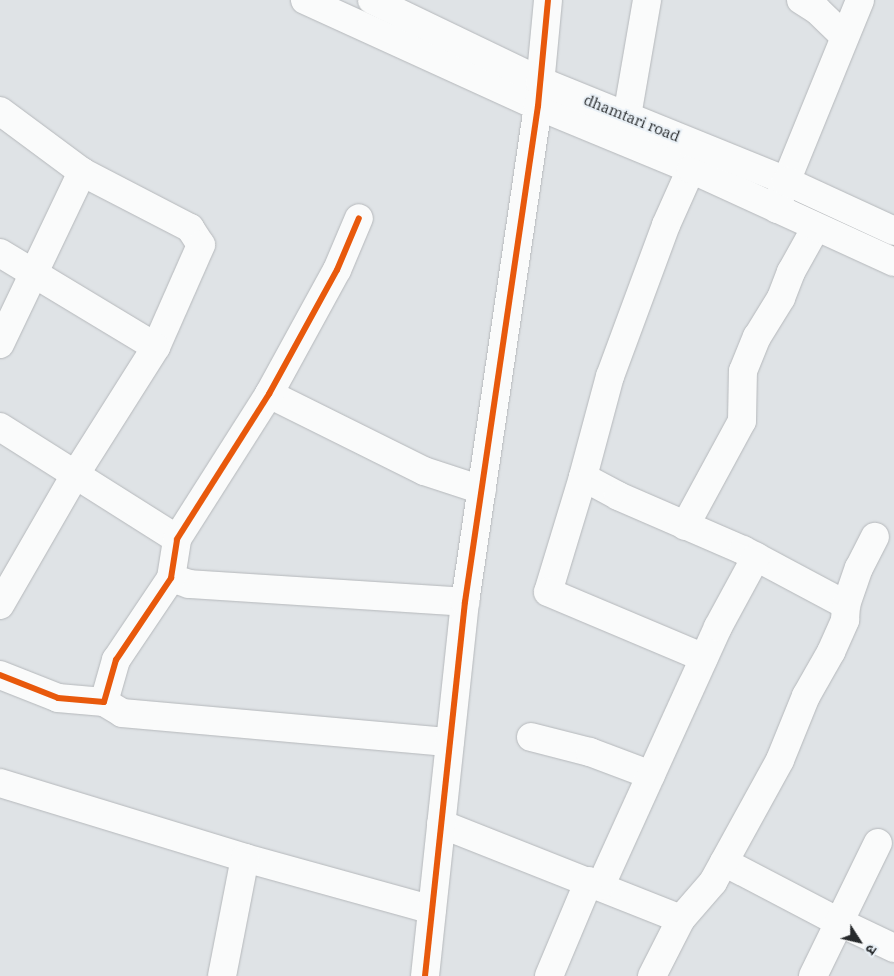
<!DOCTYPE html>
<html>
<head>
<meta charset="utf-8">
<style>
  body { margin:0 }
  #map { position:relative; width:894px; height:976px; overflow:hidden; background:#dfe3e6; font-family:"IBM Plex Serif","Noto Sans Devanagari",serif }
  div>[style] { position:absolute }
  .roads { filter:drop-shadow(0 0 1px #b5b8bb) drop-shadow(0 0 1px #b5b8bb) }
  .minor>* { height:28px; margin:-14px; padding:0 14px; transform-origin:14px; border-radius:14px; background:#fafbfb }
  .secondary>* { height:28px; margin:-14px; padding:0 14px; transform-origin:14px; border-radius:14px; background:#fafbfb }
  .cycleway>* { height:6px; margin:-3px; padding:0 3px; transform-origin:3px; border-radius:3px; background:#e8590c }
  span { translate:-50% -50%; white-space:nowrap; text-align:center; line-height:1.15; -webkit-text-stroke:4px #e9f0f6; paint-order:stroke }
  .street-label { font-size:15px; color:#272a2c }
  .north { position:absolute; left:834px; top:916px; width:50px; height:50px; -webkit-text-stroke:4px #e9f0f6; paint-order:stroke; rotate:125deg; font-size:14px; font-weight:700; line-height:20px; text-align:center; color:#272a2c }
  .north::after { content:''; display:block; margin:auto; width:18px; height:22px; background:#272a2c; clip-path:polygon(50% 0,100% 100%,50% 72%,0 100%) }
</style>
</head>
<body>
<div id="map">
  <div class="roads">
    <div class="minor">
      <i style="left:801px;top:0;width:19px;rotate:32deg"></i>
      <i style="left:817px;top:10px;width:37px;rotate:44deg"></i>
      <i style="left:0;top:111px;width:102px;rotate:36.6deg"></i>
      <i style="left:82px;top:172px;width:122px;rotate:27.4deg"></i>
      <i style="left:190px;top:228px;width:20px;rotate:57deg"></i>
      <i style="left:201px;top:245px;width:111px;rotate:113.8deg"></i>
      <i style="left:156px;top:347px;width:151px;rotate:122.3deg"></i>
      <i style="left:75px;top:475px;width:150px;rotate:120deg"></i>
      <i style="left:627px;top:116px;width:118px;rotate:-80.2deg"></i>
      <i style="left:691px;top:169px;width:61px;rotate:114.1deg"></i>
      <i style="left:666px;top:225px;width:161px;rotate:110.3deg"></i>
      <i style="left:610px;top:376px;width:105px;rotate:105deg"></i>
      <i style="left:583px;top:477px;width:120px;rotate:106.9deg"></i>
      <i style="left:548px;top:592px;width:169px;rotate:22.9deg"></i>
      <i style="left:777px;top:209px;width:16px;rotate:-75deg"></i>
      <i style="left:781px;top:194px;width:209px;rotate:-67.8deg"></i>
      <i style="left:0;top:253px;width:182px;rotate:31.1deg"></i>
      <i style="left:0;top:344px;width:191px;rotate:-64.5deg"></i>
      <i style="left:269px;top:394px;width:173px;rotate:26.4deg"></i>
      <i style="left:424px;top:471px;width:61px;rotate:18.1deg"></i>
      <i style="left:0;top:427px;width:209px;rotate:32.3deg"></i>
      <i style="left:583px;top:477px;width:40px;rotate:28deg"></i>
      <i style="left:618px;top:496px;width:136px;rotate:23.4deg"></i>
      <i style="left:743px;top:550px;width:117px;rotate:28.1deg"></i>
      <i style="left:685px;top:526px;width:119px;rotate:-61.5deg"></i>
      <i style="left:742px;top:421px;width:50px;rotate:-88.9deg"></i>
      <i style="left:743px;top:371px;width:37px;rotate:-68deg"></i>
      <i style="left:757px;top:337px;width:46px;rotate:-58.4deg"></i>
      <i style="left:781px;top:298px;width:28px;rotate:-69deg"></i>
      <i style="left:791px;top:272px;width:51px;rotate:-60.9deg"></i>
      <i style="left:171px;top:578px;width:19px;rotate:18deg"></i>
      <i style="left:189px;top:584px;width:277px;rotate:3.7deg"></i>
      <i style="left:0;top:675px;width:62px;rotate:21.6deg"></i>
      <i style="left:58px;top:698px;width:46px;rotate:5deg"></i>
      <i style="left:104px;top:702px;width:44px;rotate:-74.1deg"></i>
      <i style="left:116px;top:660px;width:99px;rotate:-56.1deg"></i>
      <i style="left:171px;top:578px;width:39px;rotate:-81deg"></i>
      <i style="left:177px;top:539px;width:172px;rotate:-57.6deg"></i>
      <i style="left:269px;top:394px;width:141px;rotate:-61.3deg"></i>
      <i style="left:337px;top:270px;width:56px;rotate:-67.1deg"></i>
      <i style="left:104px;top:702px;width:21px;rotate:31deg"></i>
      <i style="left:122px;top:713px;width:329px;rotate:5.1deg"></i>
      <i style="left:531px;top:737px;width:61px;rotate:14.3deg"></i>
      <i style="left:590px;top:752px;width:65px;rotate:20.7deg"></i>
      <i style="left:0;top:783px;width:256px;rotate:17deg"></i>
      <i style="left:245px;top:858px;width:194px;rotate:15.5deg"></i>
      <i style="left:441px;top:824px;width:258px;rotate:21.6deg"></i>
      <i style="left:724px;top:862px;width:130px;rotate:27.6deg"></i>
      <i style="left:839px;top:922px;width:61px;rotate:25.3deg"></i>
      <i style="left:601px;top:885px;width:283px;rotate:-65.6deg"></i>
      <i style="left:718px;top:627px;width:80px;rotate:-61.5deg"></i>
      <i style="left:222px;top:976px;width:120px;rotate:-79deg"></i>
      <i style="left:425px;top:976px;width:376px;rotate:-83.9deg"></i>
      <i style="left:465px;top:602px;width:501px;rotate:-81.63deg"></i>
      <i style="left:538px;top:106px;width:106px;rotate:-84.6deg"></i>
      <i style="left:549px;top:976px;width:103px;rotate:-67.2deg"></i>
      <i style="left:652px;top:976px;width:64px;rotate:-63deg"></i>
      <i style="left:681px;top:919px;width:49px;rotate:-49.1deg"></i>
      <i style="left:713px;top:882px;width:139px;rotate:-61.2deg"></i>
      <i style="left:780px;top:760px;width:69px;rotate:-67.9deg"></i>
      <i style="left:806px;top:696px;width:51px;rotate:-60.4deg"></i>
      <i style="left:831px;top:652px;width:35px;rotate:-66deg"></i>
      <i style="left:845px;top:620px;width:15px;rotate:-86deg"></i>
      <i style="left:846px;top:605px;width:39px;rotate:-71deg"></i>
      <i style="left:859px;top:568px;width:35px;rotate:-63deg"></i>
      <i style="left:813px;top:976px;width:148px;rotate:-64deg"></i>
    </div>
    <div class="secondary">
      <i style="left:305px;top:0;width:256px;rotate:24.5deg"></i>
      <i style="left:538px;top:106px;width:165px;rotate:22.4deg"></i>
      <i style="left:691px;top:169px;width:223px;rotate:24.6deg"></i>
      <i style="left:372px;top:0;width:187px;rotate:25.7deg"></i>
      <i style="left:540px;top:81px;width:266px;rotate:22.1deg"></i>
      <i style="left:786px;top:181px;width:119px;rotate:24.8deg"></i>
    </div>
  </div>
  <div class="cycleway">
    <i style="left:0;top:675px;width:62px;rotate:21.6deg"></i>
    <i style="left:58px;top:698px;width:46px;rotate:5deg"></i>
    <i style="left:104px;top:702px;width:44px;rotate:-74.1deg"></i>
    <i style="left:116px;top:660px;width:99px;rotate:-56.1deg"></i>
    <i style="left:171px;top:578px;width:39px;rotate:-81deg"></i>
    <i style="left:177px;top:539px;width:172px;rotate:-57.6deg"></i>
    <i style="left:269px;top:394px;width:141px;rotate:-61.3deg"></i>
    <i style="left:337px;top:270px;width:56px;rotate:-67.1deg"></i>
    <i style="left:425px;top:976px;width:376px;rotate:-83.9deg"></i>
    <i style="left:465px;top:602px;width:501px;rotate:-81.63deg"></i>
    <i style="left:538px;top:106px;width:106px;rotate:-84.6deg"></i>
  </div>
  <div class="street-label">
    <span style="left:632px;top:118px;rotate:22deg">dhamtari road</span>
  </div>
  <div class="north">उ</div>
</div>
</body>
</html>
